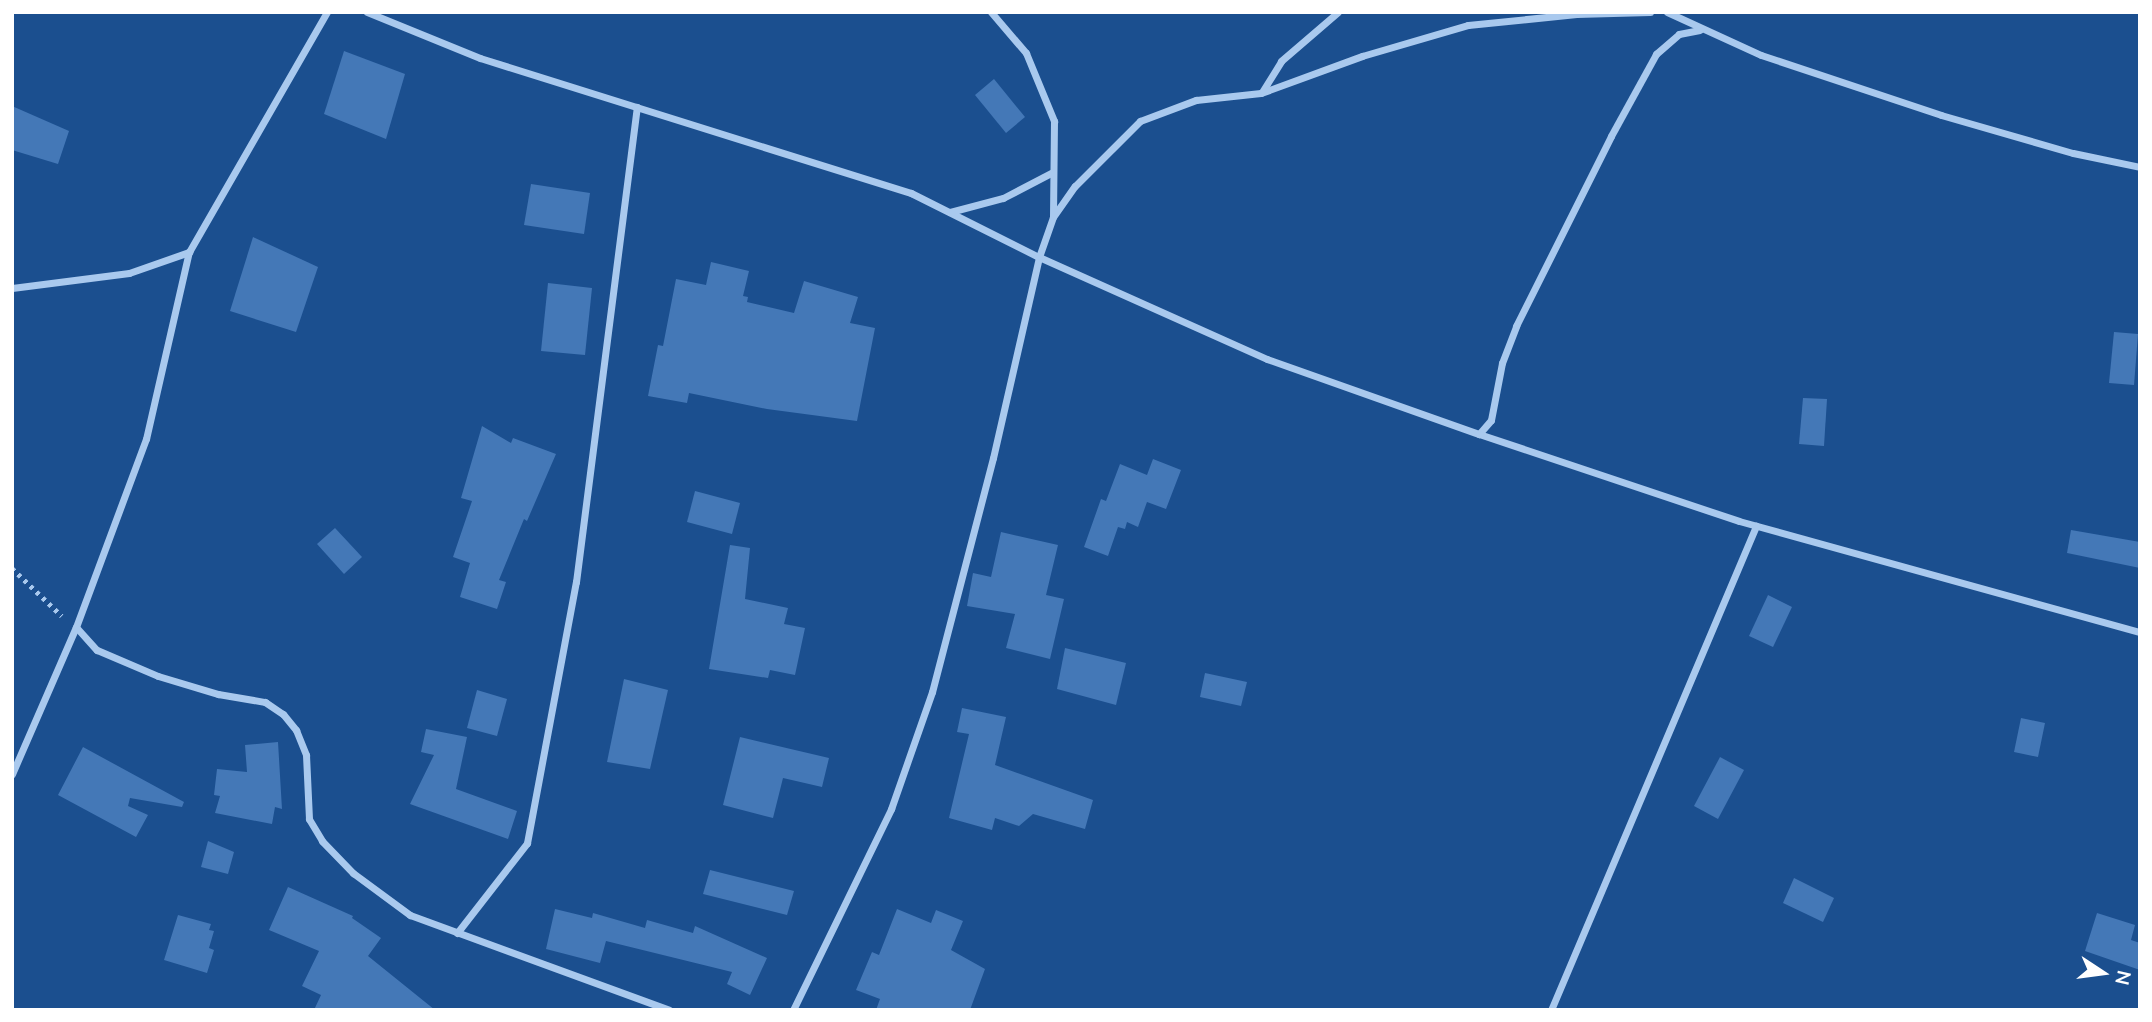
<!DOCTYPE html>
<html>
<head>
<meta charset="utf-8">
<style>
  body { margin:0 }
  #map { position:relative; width:2152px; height:1022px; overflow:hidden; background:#1b4f8f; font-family:Mulish,sans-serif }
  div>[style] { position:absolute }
  .building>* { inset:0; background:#4478b7 }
  .path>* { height:4.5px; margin-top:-2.25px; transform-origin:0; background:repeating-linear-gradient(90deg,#a9c9ee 0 3.5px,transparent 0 8.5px) }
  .street>* { height:7px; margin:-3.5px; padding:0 3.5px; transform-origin:3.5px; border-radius:3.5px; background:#a9c9ee }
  span { translate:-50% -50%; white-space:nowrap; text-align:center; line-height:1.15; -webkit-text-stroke:5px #1b4f8f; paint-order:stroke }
  .frame { position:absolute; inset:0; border:14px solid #fff; pointer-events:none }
  .north { position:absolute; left:2068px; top:938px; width:70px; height:70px; -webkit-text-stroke:5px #1b4f8f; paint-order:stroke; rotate:103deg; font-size:19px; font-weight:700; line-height:28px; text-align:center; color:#fff }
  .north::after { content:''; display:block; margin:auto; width:24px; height:32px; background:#fff; clip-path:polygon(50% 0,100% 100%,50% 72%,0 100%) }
</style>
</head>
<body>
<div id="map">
  <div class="building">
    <i style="clip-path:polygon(344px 51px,405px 74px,386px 139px,324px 114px)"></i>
    <i style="clip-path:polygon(994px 79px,1025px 117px,1006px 133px,975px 95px)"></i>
    <i style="clip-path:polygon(12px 106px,69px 131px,58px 164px,12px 150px)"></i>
    <i style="clip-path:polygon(531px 184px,590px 193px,584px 234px,524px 225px)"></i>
    <i style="clip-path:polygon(253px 237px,318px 267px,296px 332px,230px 311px)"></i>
    <i style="clip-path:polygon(711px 262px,749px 271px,743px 296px,748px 297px,747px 302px,794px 313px,804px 281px,858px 297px,850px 323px,875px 328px,857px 421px,767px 409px,689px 393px,687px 403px,648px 396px,658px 345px,663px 346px,676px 279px,706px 285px)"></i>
    <i style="clip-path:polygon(548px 283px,592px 288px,585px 355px,541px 351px)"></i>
    <i style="clip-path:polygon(2114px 332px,2138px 334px,2134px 385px,2109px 383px)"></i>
    <i style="clip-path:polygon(1803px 398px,1827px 399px,1824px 446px,1799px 444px)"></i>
    <i style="clip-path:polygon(482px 426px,511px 443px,513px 438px,556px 454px,527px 521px,524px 519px,499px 580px,506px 582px,497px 609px,460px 597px,470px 563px,453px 557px,472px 501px,461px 498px)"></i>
    <i style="clip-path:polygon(1153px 459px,1181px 470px,1166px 509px,1147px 502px,1138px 527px,1127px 522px,1125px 529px,1118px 527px,1108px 556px,1084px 547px,1101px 499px,1106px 501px,1120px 464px,1147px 475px)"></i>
    <i style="clip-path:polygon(695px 491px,740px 503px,732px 534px,687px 522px)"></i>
    <i style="clip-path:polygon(335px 528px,362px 557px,344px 574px,317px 544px)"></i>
    <i style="clip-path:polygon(2071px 530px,2140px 542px,2140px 568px,2067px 553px)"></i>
    <i style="clip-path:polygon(1001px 532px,1058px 545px,1046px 595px,1064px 599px,1050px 659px,1006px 648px,1015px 614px,967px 606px,973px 573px,991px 577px)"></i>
    <i style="clip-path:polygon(730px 545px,750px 548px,745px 599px,788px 608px,784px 624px,805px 628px,795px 675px,770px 670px,768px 678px,709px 669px)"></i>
    <i style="clip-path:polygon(1768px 595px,1792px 607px,1773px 647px,1749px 636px)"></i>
    <i style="clip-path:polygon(1065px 648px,1126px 663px,1116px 705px,1057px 689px)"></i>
    <i style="clip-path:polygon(1205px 673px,1247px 682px,1241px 706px,1200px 697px)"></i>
    <i style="clip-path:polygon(624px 679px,668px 690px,650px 769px,607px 762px)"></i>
    <i style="clip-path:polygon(477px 690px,507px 699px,497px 736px,467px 728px)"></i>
    <i style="clip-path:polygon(962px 708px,1006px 717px,995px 765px,1093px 800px,1085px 829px,1033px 814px,1019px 826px,995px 818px,992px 830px,949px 818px,969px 734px,957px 732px)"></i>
    <i style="clip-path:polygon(2021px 718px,2045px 723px,2038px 757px,2014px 752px)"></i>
    <i style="clip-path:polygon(426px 729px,467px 737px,456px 789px,517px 811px,508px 839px,410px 804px,434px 755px,421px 752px)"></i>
    <i style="clip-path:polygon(740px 737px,829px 758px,822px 787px,783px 778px,773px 818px,723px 805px)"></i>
    <i style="clip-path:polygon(278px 742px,282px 809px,275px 807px,272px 824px,215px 813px,220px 796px,214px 795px,217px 769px,247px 772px,245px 745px)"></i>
    <i style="clip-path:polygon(83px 747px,184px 802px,182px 807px,130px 798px,128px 806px,148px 815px,136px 837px,58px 795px)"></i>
    <i style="clip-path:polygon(1720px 757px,1744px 770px,1718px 819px,1694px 806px)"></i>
    <i style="clip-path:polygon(208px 841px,234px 852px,228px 874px,201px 867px)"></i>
    <i style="clip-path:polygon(710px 870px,794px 891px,787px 915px,703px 894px)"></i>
    <i style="clip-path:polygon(1794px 878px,1834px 898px,1823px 922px,1783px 903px)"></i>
    <i style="clip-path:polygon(288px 887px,353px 916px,352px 918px,381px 938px,368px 956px,435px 1010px,314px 1010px,321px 995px,302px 986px,319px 951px,269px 930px)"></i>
    <i style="clip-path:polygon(555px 909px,592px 918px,593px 913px,645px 928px,647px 920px,693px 933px,695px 926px,767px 958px,750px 995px,727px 984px,732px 972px,606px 941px,600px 963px,546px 949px)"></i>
    <i style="clip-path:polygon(897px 909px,931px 923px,936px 910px,963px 921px,951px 950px,985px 969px,970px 1010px,876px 1010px,880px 999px,856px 990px,872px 952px,879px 955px)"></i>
    <i style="clip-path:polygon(2097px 913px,2135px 925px,2131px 940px,2140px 943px,2140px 970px,2085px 951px)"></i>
    <i style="clip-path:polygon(178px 915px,211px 924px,209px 930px,214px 931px,209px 948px,214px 950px,207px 973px,164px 960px)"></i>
  </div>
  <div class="path">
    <i style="left:12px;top:568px;width:69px;rotate:43.8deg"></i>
  </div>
  <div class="street">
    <i style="left:367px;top:12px;width:122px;rotate:22.2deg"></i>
    <i style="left:480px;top:58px;width:452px;rotate:17.4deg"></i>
    <i style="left:911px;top:193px;width:143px;rotate:26.6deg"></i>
    <i style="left:1039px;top:257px;width:250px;rotate:24.1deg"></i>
    <i style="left:1267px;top:359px;width:225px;rotate:19.5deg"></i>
    <i style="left:1479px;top:434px;width:18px;rotate:-49deg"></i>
    <i style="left:1491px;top:420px;width:58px;rotate:-79.1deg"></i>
    <i style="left:1502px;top:363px;width:40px;rotate:-69deg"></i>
    <i style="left:1516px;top:326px;width:212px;rotate:-63.4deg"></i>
    <i style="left:1611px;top:136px;width:94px;rotate:-61.2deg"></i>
    <i style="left:1656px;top:54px;width:30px;rotate:-41deg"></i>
    <i style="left:1679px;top:34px;width:21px;rotate:-11deg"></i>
    <i style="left:991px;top:12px;width:54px;rotate:49.5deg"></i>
    <i style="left:1026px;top:53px;width:74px;rotate:67.6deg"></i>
    <i style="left:1054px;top:121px;width:95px;rotate:90.6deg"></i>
    <i style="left:1667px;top:12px;width:103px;rotate:24.6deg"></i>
    <i style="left:1761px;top:55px;width:190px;rotate:18.4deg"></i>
    <i style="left:1941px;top:115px;width:137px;rotate:16.1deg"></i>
    <i style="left:2073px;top:153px;width:68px;rotate:11.8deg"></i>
    <i style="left:1262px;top:92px;width:36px;rotate:-58deg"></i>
    <i style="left:1281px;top:61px;width:75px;rotate:-40.7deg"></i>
    <i style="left:950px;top:212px;width:55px;rotate:-14.8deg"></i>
    <i style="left:1003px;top:198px;width:56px;rotate:-27.5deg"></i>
    <i style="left:12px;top:288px;width:118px;rotate:-7.3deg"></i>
    <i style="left:129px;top:273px;width:64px;rotate:-19.3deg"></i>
    <i style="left:189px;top:252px;width:277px;rotate:-60.1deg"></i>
    <i style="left:1479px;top:434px;width:274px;rotate:18.5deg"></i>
    <i style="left:1739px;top:521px;width:416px;rotate:15.5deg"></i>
    <i style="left:76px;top:627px;width:31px;rotate:48deg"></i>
    <i style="left:97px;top:650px;width:66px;rotate:23.1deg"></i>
    <i style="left:158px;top:676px;width:63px;rotate:16.7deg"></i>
    <i style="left:218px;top:694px;width:48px;rotate:9.7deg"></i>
    <i style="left:265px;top:702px;width:22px;rotate:34deg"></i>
    <i style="left:283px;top:714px;width:21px;rotate:51deg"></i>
    <i style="left:296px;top:730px;width:27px;rotate:68deg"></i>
    <i style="left:306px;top:755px;width:64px;rotate:87.3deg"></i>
    <i style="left:309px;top:819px;width:26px;rotate:59deg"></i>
    <i style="left:322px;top:841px;width:45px;rotate:45.9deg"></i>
    <i style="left:353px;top:873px;width:71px;rotate:36.4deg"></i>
    <i style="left:410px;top:915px;width:276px;rotate:20.1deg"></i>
    <i style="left:12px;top:774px;width:160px;rotate:-66.5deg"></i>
    <i style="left:76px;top:627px;width:201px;rotate:-69.6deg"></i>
    <i style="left:146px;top:439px;width:192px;rotate:-77.1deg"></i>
    <i style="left:457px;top:933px;width:114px;rotate:-52.1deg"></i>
    <i style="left:527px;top:843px;width:266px;rotate:-79.4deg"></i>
    <i style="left:576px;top:582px;width:479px;rotate:-82.7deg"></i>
    <i style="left:793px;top:1010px;width:224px;rotate:-64deg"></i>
    <i style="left:891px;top:809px;width:124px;rotate:-70.7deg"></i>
    <i style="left:932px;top:692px;width:242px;rotate:-75.4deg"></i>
    <i style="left:993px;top:458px;width:206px;rotate:-77.1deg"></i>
    <i style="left:1039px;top:257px;width:42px;rotate:-70.7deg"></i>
    <i style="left:1053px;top:217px;width:38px;rotate:-55deg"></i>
    <i style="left:1075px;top:186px;width:92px;rotate:-45deg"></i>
    <i style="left:1140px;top:121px;width:60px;rotate:-20.6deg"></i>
    <i style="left:1196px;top:100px;width:65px;rotate:-6.1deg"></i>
    <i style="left:1261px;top:93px;width:108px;rotate:-20.1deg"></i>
    <i style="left:1362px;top:56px;width:110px;rotate:-16.3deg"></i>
    <i style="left:1468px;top:25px;width:109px;rotate:-5.8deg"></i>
    <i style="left:1576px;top:14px;width:74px;rotate:-1.5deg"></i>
    <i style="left:1551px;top:1010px;width:526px;rotate:-67.04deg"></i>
  </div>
  <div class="frame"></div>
  <div class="north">N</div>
</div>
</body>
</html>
